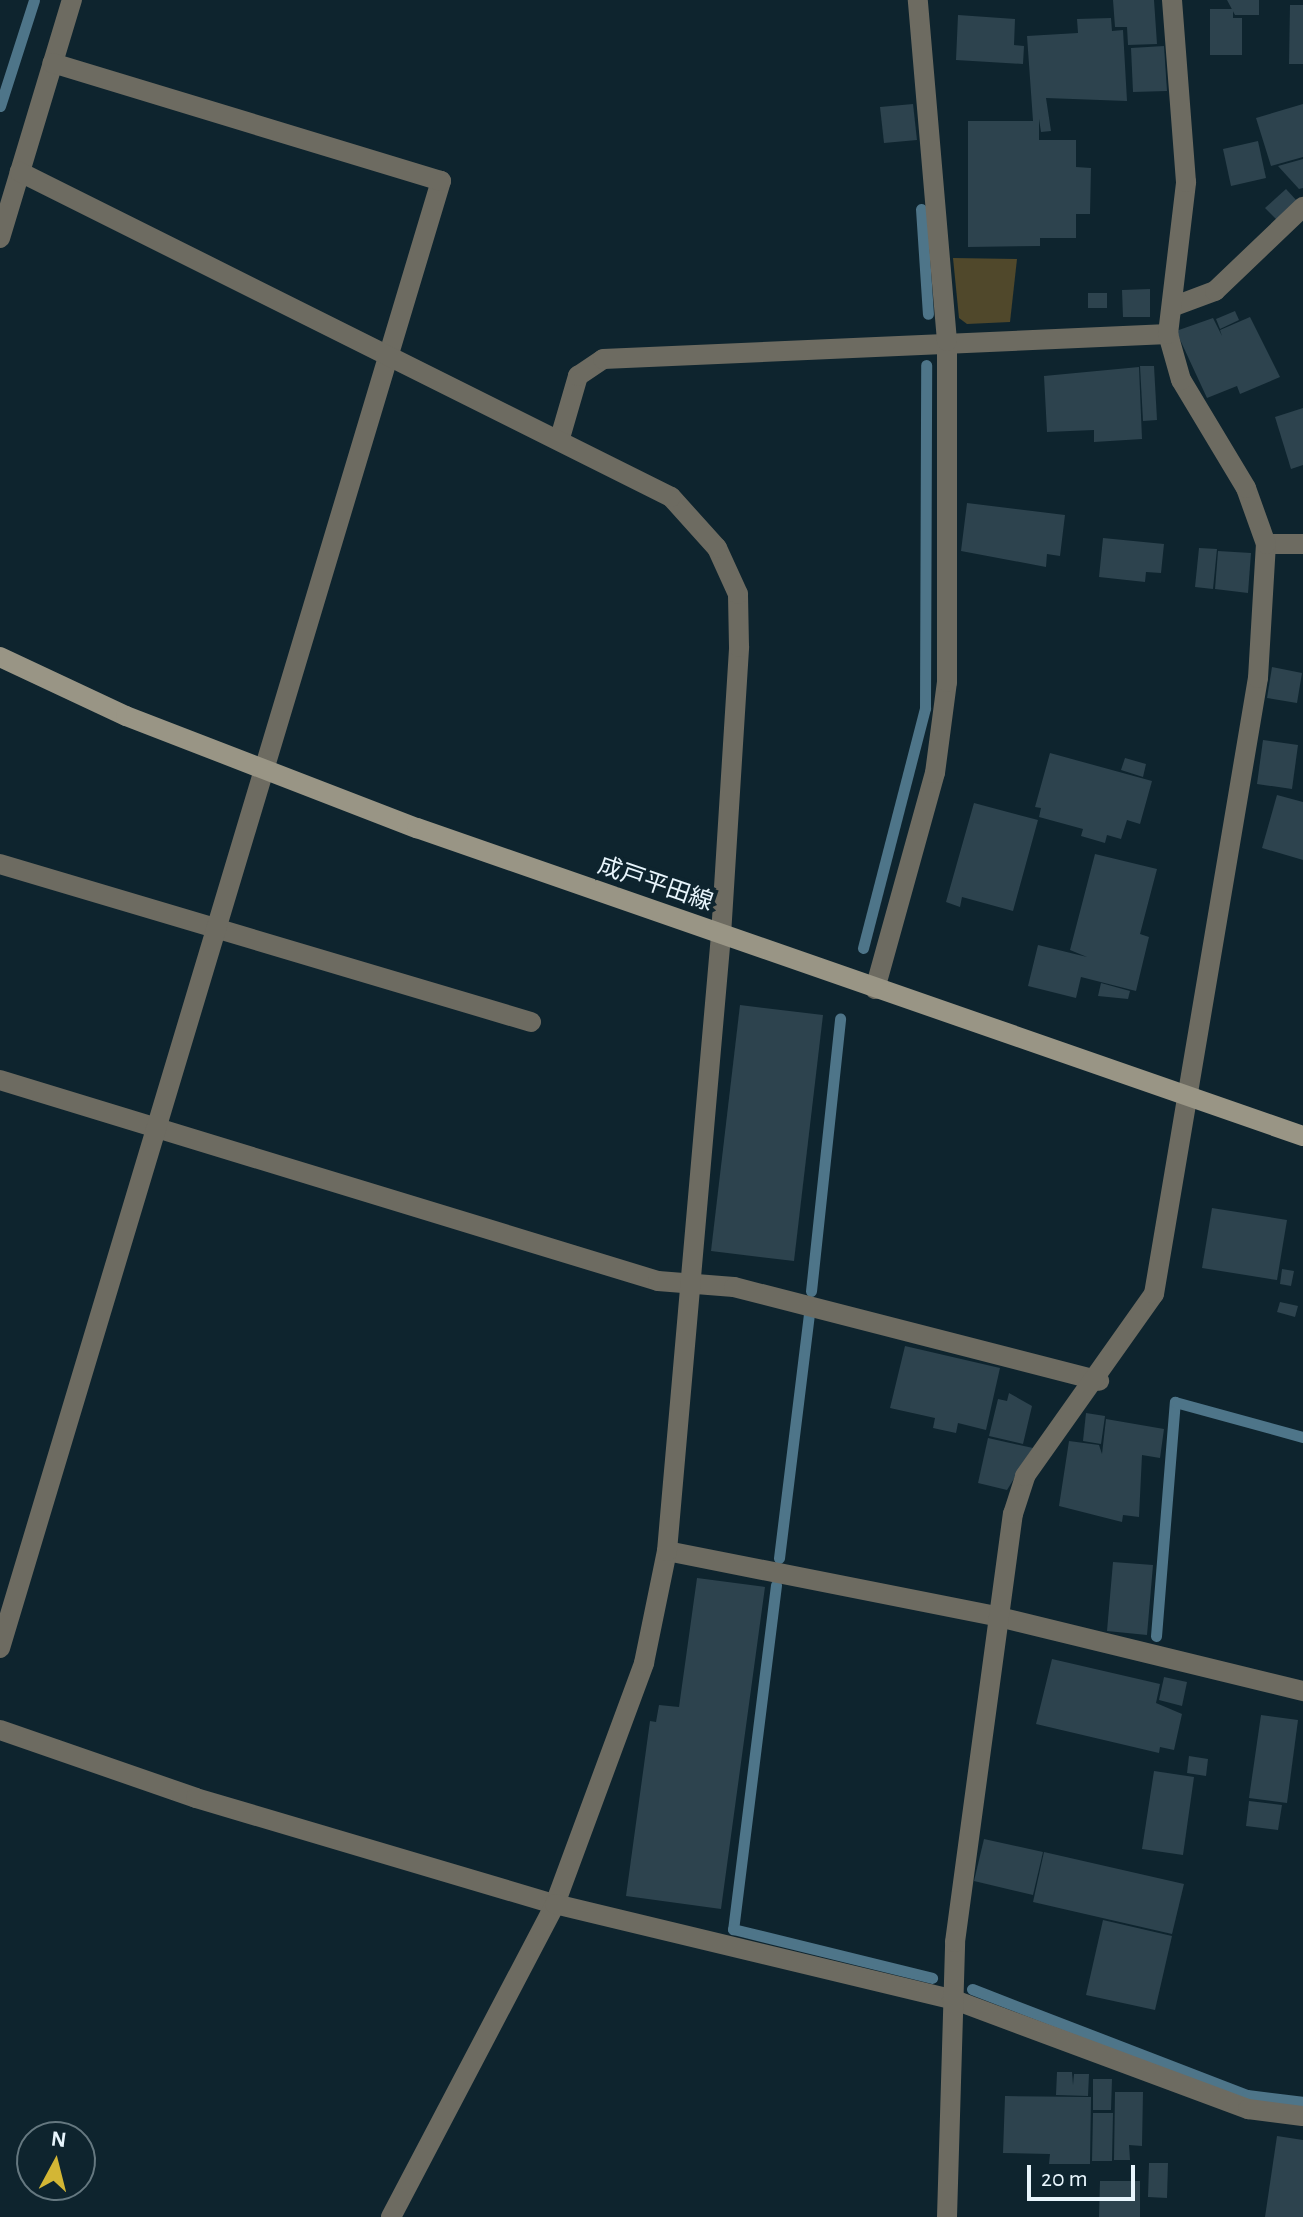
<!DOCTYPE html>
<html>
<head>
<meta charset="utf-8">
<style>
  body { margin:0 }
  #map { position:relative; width:1303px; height:2217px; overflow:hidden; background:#0e242e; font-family:"Alegreya Sans","Noto Sans JP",sans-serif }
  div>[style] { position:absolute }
  .green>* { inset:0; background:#50482b }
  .stream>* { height:11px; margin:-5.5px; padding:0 5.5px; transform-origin:5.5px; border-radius:5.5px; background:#4e7589 }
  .building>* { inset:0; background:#2d434e }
  .minor>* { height:20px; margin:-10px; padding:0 10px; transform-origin:10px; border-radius:10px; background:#6d6b61 }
  .secondary>* { height:20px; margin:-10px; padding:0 10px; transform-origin:10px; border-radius:10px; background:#999585 }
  span { translate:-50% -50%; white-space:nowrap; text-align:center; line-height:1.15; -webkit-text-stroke:8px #0e242e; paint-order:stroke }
  .street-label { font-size:24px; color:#e8f5fc }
  .north { position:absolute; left:16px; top:2121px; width:80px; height:80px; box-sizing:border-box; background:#0e242e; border:2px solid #657880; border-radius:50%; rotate:7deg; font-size:22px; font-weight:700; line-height:32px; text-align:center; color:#e8f5fc }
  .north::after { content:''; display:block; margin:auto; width:28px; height:36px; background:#d3b635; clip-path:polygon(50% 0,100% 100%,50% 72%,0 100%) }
  .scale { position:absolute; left:1027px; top:2165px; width:108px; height:36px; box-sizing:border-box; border:4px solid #e8f5fc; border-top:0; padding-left:10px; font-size:24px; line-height:28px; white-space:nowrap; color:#e8f5fc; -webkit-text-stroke:6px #0e242e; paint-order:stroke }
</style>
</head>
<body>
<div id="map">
  <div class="green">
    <i style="clip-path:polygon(953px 258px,1017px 259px,1010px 322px,967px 324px,959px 318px)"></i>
  </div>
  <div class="stream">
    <i style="left:0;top:106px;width:111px;rotate:-72.2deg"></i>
    <i style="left:921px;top:209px;width:105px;rotate:86.2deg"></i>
    <i style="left:863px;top:948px;width:248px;rotate:-75.5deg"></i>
    <i style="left:925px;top:708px;width:343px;rotate:-89.8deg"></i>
    <i style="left:811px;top:1291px;width:274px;rotate:-83.9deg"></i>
    <i style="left:779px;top:1558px;width:246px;rotate:-83deg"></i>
    <i style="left:776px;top:1585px;width:347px;rotate:97.1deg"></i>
    <i style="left:733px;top:1929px;width:205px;rotate:13.8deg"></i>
    <i style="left:1156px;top:1636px;width:235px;rotate:-85.4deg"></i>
    <i style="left:1175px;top:1402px;width:133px;rotate:15.3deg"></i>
    <i style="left:972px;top:1989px;width:295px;rotate:21.1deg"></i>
    <i style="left:1247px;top:2095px;width:56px;rotate:7.1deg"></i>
  </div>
  <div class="building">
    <i style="clip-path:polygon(1113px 0,1154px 0,1157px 44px,1128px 45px,1127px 27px,1115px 27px)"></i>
    <i style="clip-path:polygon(1227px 0,1259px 0,1259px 15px,1235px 15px)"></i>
    <i style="clip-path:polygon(1290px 5px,1303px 5px,1303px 64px,1289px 64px)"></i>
    <i style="clip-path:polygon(1210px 9px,1233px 9px,1233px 18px,1242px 18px,1242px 55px,1210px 55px)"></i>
    <i style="clip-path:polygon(958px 15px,1015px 19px,1014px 45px,1024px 46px,1023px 64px,956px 60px)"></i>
    <i style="clip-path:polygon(1111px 18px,1112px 31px,1123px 30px,1127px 101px,1046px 98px,1051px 131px,1041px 132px,1039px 119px,1039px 140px,1076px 140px,1076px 167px,1091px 168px,1090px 214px,1076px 214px,1076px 238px,1040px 238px,1040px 246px,968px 247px,968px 121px,1033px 121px,1027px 36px,1078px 33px,1077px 19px)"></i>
    <i style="clip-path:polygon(1164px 46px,1167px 91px,1133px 92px,1131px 48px)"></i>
    <i style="clip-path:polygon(913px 104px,917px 140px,884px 143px,880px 107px)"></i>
    <i style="clip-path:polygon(1303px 104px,1303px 157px,1271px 166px,1256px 118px)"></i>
    <i style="clip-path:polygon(1258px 141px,1266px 178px,1231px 186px,1223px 149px)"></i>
    <i style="clip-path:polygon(1303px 159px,1303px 188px,1299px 189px,1278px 166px)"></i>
    <i style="clip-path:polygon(1286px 189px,1297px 201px,1277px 220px,1265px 208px)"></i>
    <i style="clip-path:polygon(1150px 289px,1150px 317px,1123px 317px,1122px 290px)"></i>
    <i style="clip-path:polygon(1088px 293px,1107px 293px,1107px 308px,1088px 308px)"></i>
    <i style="clip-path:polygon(1235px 311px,1239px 320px,1220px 329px,1216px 319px)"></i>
    <i style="clip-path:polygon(1250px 317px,1280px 377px,1240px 394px,1237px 386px,1207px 398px,1176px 331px,1213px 318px,1222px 336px,1220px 330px)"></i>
    <i style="clip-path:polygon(1140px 366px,1154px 366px,1157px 420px,1143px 421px)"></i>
    <i style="clip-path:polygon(1139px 367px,1142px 439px,1094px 442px,1094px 430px,1047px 432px,1044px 376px)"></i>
    <i style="clip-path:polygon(1303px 408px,1303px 465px,1291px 469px,1275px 417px)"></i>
    <i style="clip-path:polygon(967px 503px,1065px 515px,1060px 556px,1047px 554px,1046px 567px,961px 551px)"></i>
    <i style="clip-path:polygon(1103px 538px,1164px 544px,1161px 573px,1146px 572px,1145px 582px,1099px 577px)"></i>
    <i style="clip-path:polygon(1199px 548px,1217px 549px,1213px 589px,1195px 587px)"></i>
    <i style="clip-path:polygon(1218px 551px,1251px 553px,1248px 593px,1215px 589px)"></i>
    <i style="clip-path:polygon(1272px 667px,1302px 673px,1297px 703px,1267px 698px)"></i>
    <i style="clip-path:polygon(1263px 740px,1298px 745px,1292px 789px,1257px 784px)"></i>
    <i style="clip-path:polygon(1050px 753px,1152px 781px,1140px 824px,1127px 820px,1121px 839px,1107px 835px,1105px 843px,1081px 836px,1083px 829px,1039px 817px,1041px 808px,1035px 807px)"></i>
    <i style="clip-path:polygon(1125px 758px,1146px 764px,1143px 777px,1121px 770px)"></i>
    <i style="clip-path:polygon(1277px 795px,1303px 802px,1303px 860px,1262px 848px)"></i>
    <i style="clip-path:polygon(974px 803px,1038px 820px,1013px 911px,962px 897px,960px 907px,946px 902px)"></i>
    <i style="clip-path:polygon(1095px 854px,1157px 869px,1140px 934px,1149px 937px,1136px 991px,1081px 977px,1076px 998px,1028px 986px,1038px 945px,1087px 957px,1070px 950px)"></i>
    <i style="clip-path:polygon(1101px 983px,1130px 991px,1128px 999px,1098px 996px)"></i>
    <i style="clip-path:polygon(740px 1005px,823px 1015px,794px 1261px,711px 1251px)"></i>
    <i style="clip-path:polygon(1212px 1208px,1287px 1220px,1277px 1280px,1202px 1268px)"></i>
    <i style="clip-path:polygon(1282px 1269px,1294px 1271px,1291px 1286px,1280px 1284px)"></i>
    <i style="clip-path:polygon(1280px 1302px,1298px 1306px,1295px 1317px,1277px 1312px)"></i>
    <i style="clip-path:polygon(905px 1346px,1000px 1368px,986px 1430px,958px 1423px,956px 1433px,933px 1428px,935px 1418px,890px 1408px)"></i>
    <i style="clip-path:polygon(1009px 1393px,1032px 1406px,1023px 1444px,989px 1436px,998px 1399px,1007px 1401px)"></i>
    <i style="clip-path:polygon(1086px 1413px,1105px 1416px,1101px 1444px,1083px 1441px)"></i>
    <i style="clip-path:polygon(1106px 1419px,1164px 1429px,1160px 1458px,1142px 1455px,1139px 1517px,1123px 1515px,1122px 1522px,1059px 1506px,1069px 1441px,1099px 1445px,1102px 1454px)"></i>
    <i style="clip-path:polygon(988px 1438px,1033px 1448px,1007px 1490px,978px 1483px)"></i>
    <i style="clip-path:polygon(1113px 1562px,1153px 1565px,1147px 1635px,1107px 1631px)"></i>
    <i style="clip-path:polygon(697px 1578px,765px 1587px,721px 1909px,626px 1896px,650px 1721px,656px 1722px,659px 1705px,679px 1707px)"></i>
    <i style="clip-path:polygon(1052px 1659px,1160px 1684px,1156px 1703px,1182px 1714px,1174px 1750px,1160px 1747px,1159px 1753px,1036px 1724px)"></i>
    <i style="clip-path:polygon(1164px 1677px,1187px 1682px,1182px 1706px,1159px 1700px)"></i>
    <i style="clip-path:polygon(1261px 1715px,1298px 1720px,1287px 1803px,1249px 1798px)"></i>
    <i style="clip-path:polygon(1189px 1756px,1208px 1759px,1206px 1776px,1187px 1773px)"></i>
    <i style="clip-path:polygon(1154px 1771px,1194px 1777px,1183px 1855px,1142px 1849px)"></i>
    <i style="clip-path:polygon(1249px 1801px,1282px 1805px,1278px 1830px,1246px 1826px)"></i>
    <i style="clip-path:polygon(984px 1839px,1043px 1852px,1033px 1895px,974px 1881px)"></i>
    <i style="clip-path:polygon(1044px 1852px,1184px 1884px,1172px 1934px,1033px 1902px)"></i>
    <i style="clip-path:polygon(1103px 1920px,1172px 1936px,1155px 2010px,1086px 1995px)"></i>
    <i style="clip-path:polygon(1057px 2072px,1072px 2072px,1073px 2085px,1074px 2074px,1089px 2074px,1088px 2096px,1056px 2095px)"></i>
    <i style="clip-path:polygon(1093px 2079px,1112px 2079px,1111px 2110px,1093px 2110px)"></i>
    <i style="clip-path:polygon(1115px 2092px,1143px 2092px,1142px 2146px,1129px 2145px,1130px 2160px,1114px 2160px)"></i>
    <i style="clip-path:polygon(1005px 2096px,1091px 2097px,1090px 2164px,1049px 2164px,1050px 2154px,1003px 2153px)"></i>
    <i style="clip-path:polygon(1093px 2113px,1113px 2113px,1112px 2161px,1092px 2161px)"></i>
    <i style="clip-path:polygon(1277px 2136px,1303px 2140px,1303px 2217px,1265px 2217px)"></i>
    <i style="clip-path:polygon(1149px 2163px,1168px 2163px,1167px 2198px,1148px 2197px)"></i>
    <i style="clip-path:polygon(1100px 2181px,1140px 2181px,1140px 2217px,1099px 2217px)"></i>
  </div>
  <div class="minor">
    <i style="left:0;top:238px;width:249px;rotate:-73.2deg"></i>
    <i style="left:1172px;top:307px;width:46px;rotate:-20.4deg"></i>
    <i style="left:1215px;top:291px;width:122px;rotate:-43.7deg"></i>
    <i style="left:560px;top:438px;width:65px;rotate:-73.8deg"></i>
    <i style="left:578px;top:376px;width:30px;rotate:-34deg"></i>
    <i style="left:603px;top:359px;width:566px;rotate:-2.53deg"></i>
    <i style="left:1266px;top:544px;width:37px"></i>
    <i style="left:0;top:864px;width:554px;rotate:16.57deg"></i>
    <i style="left:875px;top:989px;width:224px;rotate:-74.5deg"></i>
    <i style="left:935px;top:773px;width:92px;rotate:-82.5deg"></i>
    <i style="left:947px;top:682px;width:341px;rotate:-90deg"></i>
    <i style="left:947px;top:341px;width:342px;rotate:-94.9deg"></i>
    <i style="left:0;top:1080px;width:688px;rotate:16.99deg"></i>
    <i style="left:658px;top:1281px;width:76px;rotate:4.5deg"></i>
    <i style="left:734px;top:1287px;width:377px;rotate:14.4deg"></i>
    <i style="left:667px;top:1551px;width:338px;rotate:11.2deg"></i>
    <i style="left:999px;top:1617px;width:313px;rotate:13.7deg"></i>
    <i style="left:0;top:1648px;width:1532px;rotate:-73.27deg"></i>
    <i style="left:441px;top:181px;width:406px;rotate:-163.1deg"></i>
    <i style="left:0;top:1730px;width:207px;rotate:19.1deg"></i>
    <i style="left:196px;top:1798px;width:374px;rotate:16.5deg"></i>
    <i style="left:555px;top:1904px;width:257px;rotate:-69.7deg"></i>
    <i style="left:644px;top:1663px;width:114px;rotate:-78.4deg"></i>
    <i style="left:667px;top:1551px;width:618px;rotate:-84.99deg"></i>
    <i style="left:721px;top:935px;width:289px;rotate:-86.4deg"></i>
    <i style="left:739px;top:647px;width:53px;rotate:-91.1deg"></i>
    <i style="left:738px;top:594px;width:51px;rotate:-114.5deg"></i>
    <i style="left:717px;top:548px;width:69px;rotate:-132deg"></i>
    <i style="left:671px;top:497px;width:728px;rotate:-153.47deg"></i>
    <i style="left:391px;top:2217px;width:353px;rotate:-62.3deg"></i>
    <i style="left:555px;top:1904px;width:408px;rotate:13.5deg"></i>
    <i style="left:952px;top:1999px;width:316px;rotate:20.4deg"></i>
    <i style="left:1248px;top:2109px;width:55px;rotate:7.3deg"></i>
    <i style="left:947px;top:2217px;width:275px;rotate:-88.3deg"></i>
    <i style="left:955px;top:1942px;width:432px;rotate:-82.3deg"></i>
    <i style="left:1013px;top:1514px;width:40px;rotate:-72deg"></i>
    <i style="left:1025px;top:1476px;width:223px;rotate:-54.7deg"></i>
    <i style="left:1154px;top:1294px;width:625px;rotate:-80.42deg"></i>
    <i style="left:1258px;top:678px;width:134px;rotate:-86.6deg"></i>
    <i style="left:1266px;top:544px;width:59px;rotate:-109.7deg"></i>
    <i style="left:1246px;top:488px;width:126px;rotate:-121deg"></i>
    <i style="left:1181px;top:380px;width:48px;rotate:-105.8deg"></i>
    <i style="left:1168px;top:334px;width:153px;rotate:-83.2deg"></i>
    <i style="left:1186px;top:182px;width:183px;rotate:-94.4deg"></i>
  </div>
  <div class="secondary">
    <i style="left:0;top:657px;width:139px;rotate:25.1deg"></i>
    <i style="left:126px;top:716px;width:312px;rotate:21.1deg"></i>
    <i style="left:417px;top:828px;width:938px;rotate:19.17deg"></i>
  </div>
  <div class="street-label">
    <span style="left:655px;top:885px;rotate:19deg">成戸平田線</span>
  </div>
  <div class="north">N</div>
  <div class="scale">20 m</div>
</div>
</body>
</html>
